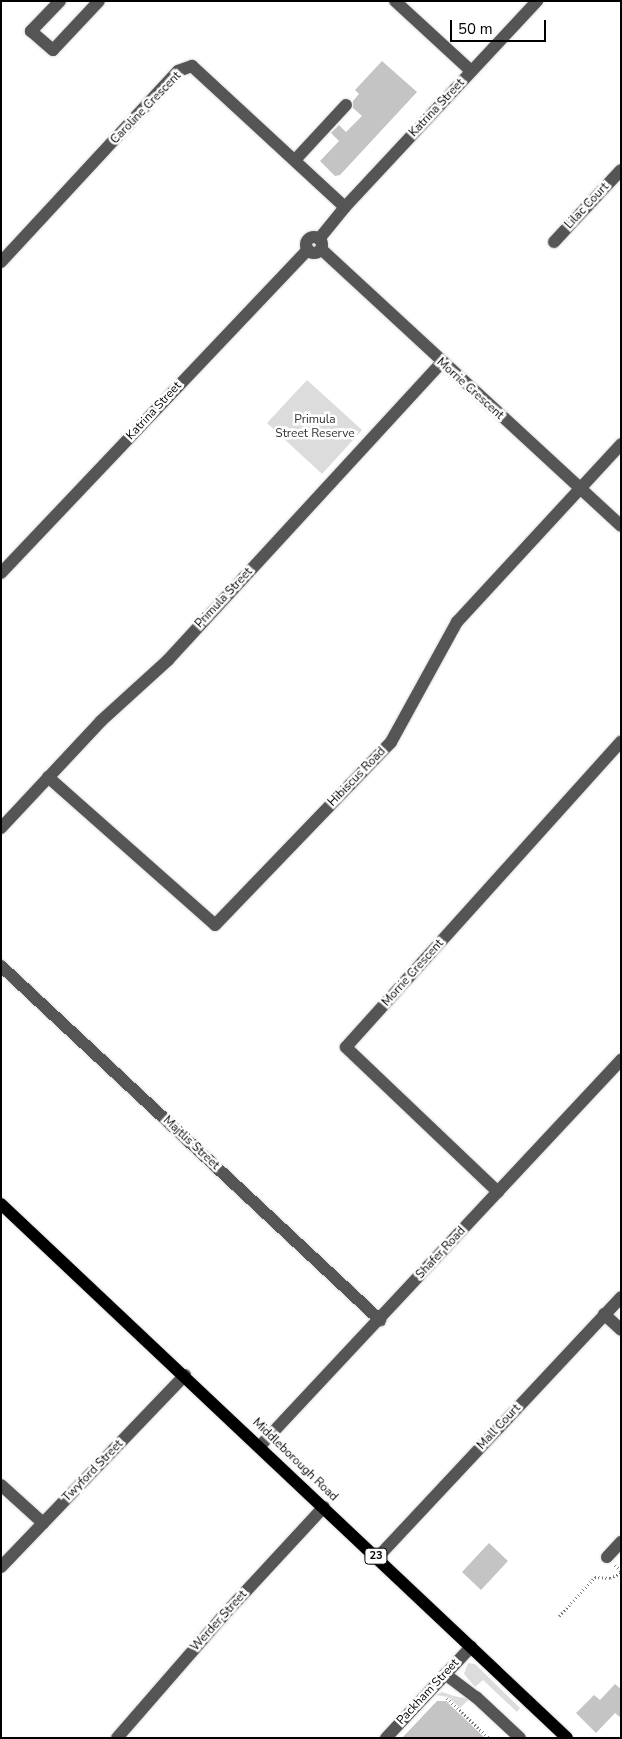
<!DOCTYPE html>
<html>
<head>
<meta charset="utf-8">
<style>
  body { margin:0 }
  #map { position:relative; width:622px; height:1739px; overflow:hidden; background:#fff; font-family:"Nunito Sans",sans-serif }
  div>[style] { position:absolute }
  .green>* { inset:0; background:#dcdcdc }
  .building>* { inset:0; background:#c4c4c4 }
  .path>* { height:2.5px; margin-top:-1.25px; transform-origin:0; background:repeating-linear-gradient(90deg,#777 0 1px,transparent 0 3.5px) }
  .roads { filter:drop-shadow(0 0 1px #dbdbdb) drop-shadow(0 0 1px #dbdbdb) }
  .minor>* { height:12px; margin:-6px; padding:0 6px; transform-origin:6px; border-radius:6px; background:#555 }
  .minor>.ring { margin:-6px; padding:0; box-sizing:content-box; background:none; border:12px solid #555; border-radius:50% }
  .major>* { height:12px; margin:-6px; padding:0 6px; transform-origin:6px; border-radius:6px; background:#000 }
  span { translate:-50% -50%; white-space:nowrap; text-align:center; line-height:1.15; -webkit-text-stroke:5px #fff; paint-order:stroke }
  .shield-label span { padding:1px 4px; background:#fff; border:1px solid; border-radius:4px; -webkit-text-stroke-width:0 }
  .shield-label { font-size:11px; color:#000; font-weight:700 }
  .street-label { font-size:12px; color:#000 }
  .park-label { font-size:12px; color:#333 }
  .frame { position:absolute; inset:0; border:2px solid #000; pointer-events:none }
  .scale { position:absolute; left:450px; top:20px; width:96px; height:22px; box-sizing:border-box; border:2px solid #000; border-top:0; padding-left:6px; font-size:15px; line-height:18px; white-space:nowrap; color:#000; -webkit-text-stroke:4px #fff; paint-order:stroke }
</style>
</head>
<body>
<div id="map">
  <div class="green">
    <i style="clip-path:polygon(307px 380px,362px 430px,322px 474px,267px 423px)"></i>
    <i style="clip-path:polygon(468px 1663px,475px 1664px,520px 1708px,517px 1712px,483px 1680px,475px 1687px,464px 1674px)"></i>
    <i style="clip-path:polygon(442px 1692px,454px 1696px,469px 1699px,460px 1708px,448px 1697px,436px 1695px)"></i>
  </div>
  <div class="building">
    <i style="clip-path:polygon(382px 61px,417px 92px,340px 175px,335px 176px,320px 161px,339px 141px,331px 133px,339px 125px,346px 132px,362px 116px,353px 108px,353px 101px,359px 94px,355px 90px)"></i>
    <i style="clip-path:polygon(489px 1543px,508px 1561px,481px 1590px,462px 1572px)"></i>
    <i style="clip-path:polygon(615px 1684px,621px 1689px,621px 1718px,615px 1713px,596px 1733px,576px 1713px,594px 1695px,600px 1700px)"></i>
    <i style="clip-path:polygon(437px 1701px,446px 1701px,485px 1738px,402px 1738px)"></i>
  </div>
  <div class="path">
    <i style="left:615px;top:1565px;width:8px;rotate:45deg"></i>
    <i style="left:559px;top:1616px;width:53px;rotate:-47.3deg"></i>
    <i style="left:595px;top:1577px;width:15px;rotate:4deg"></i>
    <i style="left:610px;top:1578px;width:12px;rotate:-24deg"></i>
    <i style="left:447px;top:1698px;width:58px;rotate:43.6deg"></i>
  </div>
  <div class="roads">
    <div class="minor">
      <i style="left:60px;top:1px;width:42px;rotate:134deg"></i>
      <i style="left:31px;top:31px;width:29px;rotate:41deg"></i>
      <i style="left:53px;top:50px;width:67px;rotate:-46.8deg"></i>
      <i style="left:395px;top:1px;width:103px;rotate:42.6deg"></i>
      <i style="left:295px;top:160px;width:75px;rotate:-47.2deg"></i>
      <i class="ring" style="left:306px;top:237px;width:4px;height:4px"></i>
      <i style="left:319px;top:239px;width:41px;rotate:-50.9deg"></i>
      <i style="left:345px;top:207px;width:282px;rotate:-47deg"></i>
      <i style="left:554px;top:242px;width:98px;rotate:-47.1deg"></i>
      <i style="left:321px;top:249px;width:408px;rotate:42.7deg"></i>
      <i style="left:1px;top:262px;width:260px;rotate:-47.2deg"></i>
      <i style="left:178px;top:71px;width:15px;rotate:-20deg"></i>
      <i style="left:192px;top:66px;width:208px;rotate:42.7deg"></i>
      <i style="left:1px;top:573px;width:446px;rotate:-46.5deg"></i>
      <i style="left:48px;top:777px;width:223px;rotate:41.5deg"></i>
      <i style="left:215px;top:925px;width:254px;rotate:-46.1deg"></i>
      <i style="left:391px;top:742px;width:137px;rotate:-61.2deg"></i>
      <i style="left:457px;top:622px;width:242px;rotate:-47.3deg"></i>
      <i style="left:1px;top:828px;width:146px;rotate:-46.9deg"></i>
      <i style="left:101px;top:721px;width:91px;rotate:-42.3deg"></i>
      <i style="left:168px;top:660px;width:403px;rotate:-47.4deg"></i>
      <i style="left:1px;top:966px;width:519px;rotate:43.05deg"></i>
      <i style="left:498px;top:1192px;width:210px;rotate:-136.4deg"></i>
      <i style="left:346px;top:1047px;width:411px;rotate:-48deg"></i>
      <i style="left:604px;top:1314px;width:23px;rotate:43deg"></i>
      <i style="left:260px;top:1446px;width:529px;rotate:-46.92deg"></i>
      <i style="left:1px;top:1485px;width:57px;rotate:42.1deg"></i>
      <i style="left:607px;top:1557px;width:21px;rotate:-47deg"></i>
      <i style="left:377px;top:1558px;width:357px;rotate:-46.9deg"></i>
      <i style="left:1px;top:1567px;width:266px;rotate:-46.2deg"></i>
      <i style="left:445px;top:1674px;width:39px;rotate:37deg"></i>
      <i style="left:476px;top:1697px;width:60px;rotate:43deg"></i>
      <i style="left:117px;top:1738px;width:160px;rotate:-49deg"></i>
      <i style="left:222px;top:1617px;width:150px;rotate:-47.2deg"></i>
      <i style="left:386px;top:1738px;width:125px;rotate:-47deg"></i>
    </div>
    <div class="major">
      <i style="left:1px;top:1204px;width:778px;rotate:43.33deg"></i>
    </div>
  </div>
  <div class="shield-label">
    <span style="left:376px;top:1556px">23</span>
  </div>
  <div class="street-label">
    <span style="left:146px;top:108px;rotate:-46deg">Caroline Crescent</span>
    <span style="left:437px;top:108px;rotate:-47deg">Katrina Street</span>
    <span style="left:587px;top:206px;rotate:-47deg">Lilac Court</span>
    <span style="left:470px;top:389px;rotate:42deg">Morrie Crescent</span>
    <span style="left:154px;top:411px;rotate:-47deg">Katrina Street</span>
    <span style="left:224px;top:598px;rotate:-47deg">Primula Street</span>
    <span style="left:357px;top:777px;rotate:-46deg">Hibiscus Road</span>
    <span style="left:413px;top:973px;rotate:-48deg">Morrie Crescent</span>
    <span style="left:191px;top:1143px;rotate:43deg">Majtlis Street</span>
    <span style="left:441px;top:1253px;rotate:-47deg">Shafer Road</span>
    <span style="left:499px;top:1427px;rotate:-47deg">Mall Court</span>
    <span style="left:295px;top:1460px;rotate:44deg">Middleborough Road</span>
    <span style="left:93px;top:1471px;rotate:-46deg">Twyford Street</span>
    <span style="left:219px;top:1621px;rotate:-48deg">Werder Street</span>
    <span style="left:428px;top:1692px;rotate:-47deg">Packham Street</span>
  </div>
  <div class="park-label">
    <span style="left:315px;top:427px">Primula<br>Street Reserve</span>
  </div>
  <div class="frame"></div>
  <div class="scale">50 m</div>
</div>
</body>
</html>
